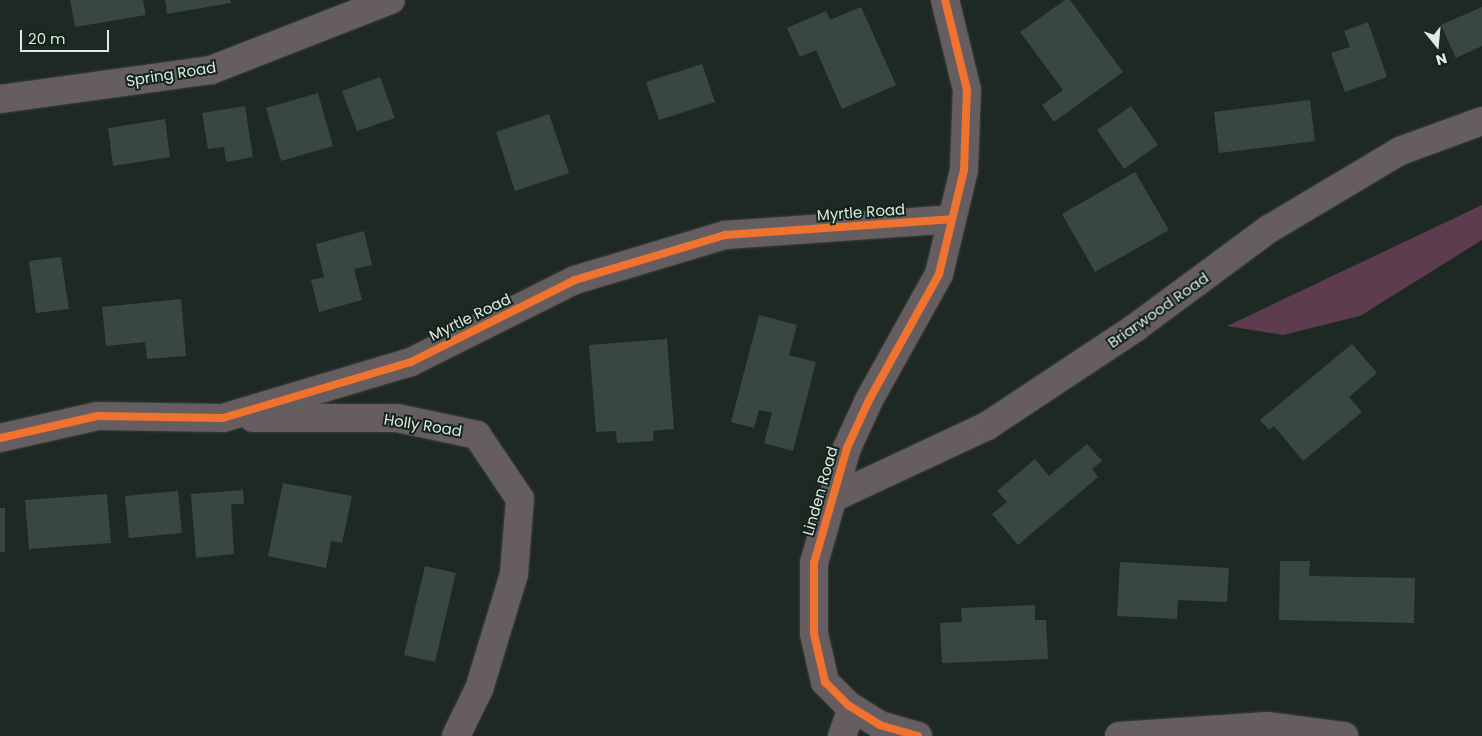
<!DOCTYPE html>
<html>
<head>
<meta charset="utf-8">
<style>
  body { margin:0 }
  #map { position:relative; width:1482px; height:736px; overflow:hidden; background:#1f2924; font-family:Poppins,sans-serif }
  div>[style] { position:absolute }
  .green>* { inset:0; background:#5c3c4d }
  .building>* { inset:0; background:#384740 }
  .roads { filter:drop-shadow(0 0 1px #3b433f) drop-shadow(0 0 1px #3b433f) }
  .minor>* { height:28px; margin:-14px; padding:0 14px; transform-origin:14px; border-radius:14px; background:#655d60 }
  .cycleway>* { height:8px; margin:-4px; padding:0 4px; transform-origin:4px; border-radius:4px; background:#ef722f }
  span { translate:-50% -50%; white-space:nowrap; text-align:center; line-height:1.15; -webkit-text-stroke:4px #12231a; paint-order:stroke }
  .street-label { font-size:15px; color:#dfeae4 }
  .north { position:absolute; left:1412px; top:20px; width:50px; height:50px; -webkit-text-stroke:4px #12231a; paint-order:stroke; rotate:163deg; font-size:14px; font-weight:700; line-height:20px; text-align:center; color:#dfeae4 }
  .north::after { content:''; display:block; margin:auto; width:18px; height:22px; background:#dfeae4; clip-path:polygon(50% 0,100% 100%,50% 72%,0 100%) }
  .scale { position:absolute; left:20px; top:30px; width:89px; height:22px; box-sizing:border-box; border:2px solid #dfeae4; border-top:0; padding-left:6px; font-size:15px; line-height:18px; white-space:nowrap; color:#dfeae4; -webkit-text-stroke:4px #12231a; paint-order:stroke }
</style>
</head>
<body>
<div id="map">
  <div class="green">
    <i style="clip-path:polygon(1482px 205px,1482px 240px,1360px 316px,1283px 335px,1227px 326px)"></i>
  </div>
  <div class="building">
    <i style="clip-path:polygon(70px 0,143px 0,146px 15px,75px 27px)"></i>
    <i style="clip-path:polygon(165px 0,230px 0,231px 3px,167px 14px)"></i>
    <i style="clip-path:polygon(1065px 0,1070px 0,1123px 72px,1054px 122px,1042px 105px,1063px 90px,1020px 32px)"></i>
    <i style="clip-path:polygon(861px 7px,896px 85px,842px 109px,816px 50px,800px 57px,787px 28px,826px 11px,830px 20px)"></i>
    <i style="clip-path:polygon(1482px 7px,1482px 46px,1456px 58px,1441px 25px)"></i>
    <i style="clip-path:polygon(1368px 22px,1387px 77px,1345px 92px,1331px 53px,1350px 47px,1344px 31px)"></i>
    <i style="clip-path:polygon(702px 64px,715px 102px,659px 120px,646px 82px)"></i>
    <i style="clip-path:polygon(380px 77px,395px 118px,357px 131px,342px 91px)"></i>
    <i style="clip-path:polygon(318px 93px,333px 146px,281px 161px,266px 108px)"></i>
    <i style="clip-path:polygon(1310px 100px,1315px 141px,1219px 153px,1214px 112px)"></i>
    <i style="clip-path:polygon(245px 106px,253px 157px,226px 162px,224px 147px,208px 149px,202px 113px)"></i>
    <i style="clip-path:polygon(1131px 106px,1158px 145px,1124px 169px,1097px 130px)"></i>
    <i style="clip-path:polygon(549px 114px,569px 173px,515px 191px,496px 132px)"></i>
    <i style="clip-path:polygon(165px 119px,170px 157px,113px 166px,108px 128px)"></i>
    <i style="clip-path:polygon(1135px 172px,1169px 230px,1095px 272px,1062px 214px)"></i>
    <i style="clip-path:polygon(364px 231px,372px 265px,354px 269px,362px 300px,319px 312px,311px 280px,324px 277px,316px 244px)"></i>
    <i style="clip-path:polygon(61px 257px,69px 309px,36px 313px,29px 261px)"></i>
    <i style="clip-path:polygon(181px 299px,186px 356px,147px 359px,145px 342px,106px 346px,102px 307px)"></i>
    <i style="clip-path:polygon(759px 315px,797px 325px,789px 355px,816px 362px,793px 451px,764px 443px,772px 413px,759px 410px,754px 428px,731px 422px)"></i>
    <i style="clip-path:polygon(667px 339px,674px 429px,653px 431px,654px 441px,617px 443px,616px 431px,596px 432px,589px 345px)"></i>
    <i style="clip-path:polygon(1352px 344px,1377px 373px,1349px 397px,1362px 412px,1303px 461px,1274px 426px,1269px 430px,1260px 420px)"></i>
    <i style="clip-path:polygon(1087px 444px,1102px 461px,1092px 469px,1098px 477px,1018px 545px,992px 514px,1007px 502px,997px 491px,1035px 459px,1049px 476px)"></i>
    <i style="clip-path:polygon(283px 483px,352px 496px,342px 543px,331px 541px,326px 568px,268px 556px)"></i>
    <i style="clip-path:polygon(243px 490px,244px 504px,231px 504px,234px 554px,196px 558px,191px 494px)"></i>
    <i style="clip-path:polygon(178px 491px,182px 533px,129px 538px,125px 496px)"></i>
    <i style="clip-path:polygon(107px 494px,111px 543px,29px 549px,25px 500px)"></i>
    <i style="clip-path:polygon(0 508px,5px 508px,5px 552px,0 552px)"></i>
    <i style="clip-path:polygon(1280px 561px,1310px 561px,1309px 576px,1415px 578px,1414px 623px,1279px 620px)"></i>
    <i style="clip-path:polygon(1120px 562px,1229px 568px,1227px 602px,1178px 600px,1177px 619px,1117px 616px)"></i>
    <i style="clip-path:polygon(425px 566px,456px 573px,435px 662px,404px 655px)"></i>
    <i style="clip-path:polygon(1035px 605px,1035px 620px,1046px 620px,1048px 659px,942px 663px,940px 623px,962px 622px,961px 608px)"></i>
  </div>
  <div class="roads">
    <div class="minor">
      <i style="left:0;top:99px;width:213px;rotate:-7.8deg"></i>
      <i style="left:211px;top:70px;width:193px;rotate:-21.3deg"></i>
      <i style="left:253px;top:418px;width:144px"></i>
      <i style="left:397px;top:418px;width:82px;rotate:12deg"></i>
      <i style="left:477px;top:435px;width:77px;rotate:56.1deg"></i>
      <i style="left:520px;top:499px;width:75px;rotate:94.6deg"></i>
      <i style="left:514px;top:574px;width:120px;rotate:106.9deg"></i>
      <i style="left:479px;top:689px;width:52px;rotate:116.1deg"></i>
      <i style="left:0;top:438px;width:100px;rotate:-12.7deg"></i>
      <i style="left:98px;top:416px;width:125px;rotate:0.9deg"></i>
      <i style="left:223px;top:418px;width:196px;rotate:-16.6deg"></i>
      <i style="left:411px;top:362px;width:183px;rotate:-26.6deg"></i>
      <i style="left:575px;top:280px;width:157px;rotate:-16.7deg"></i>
      <i style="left:725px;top:235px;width:227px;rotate:-4deg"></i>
      <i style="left:833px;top:498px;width:170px;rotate:-25.1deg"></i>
      <i style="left:987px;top:426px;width:178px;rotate:-33.5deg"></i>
      <i style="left:1135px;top:328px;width:167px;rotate:-36.5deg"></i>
      <i style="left:1269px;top:229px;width:152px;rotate:-30.8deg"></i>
      <i style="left:1400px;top:151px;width:87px;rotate:-20.1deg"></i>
      <i style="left:842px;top:736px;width:30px;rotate:-70deg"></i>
      <i style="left:918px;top:736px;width:40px;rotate:-164deg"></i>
      <i style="left:880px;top:725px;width:36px;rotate:-148deg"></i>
      <i style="left:849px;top:706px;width:34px;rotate:-135deg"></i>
      <i style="left:825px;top:682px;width:49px;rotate:-102.9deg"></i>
      <i style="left:814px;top:634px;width:71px;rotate:-90deg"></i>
      <i style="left:814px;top:563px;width:120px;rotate:-74deg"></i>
      <i style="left:847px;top:448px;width:53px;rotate:-65.4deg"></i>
      <i style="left:869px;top:400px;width:144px;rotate:-60.9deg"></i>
      <i style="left:939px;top:274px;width:107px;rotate:-76.5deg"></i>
      <i style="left:964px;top:170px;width:80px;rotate:-87.9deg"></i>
      <i style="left:967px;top:90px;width:93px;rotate:-103.7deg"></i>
      <i style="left:1119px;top:736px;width:148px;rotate:-3.9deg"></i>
      <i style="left:1267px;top:726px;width:78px;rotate:7.4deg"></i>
    </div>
  </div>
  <div class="cycleway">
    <i style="left:0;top:438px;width:100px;rotate:-12.7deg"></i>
    <i style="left:98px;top:416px;width:125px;rotate:0.9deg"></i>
    <i style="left:223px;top:418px;width:196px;rotate:-16.6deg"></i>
    <i style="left:411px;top:362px;width:183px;rotate:-26.6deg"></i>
    <i style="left:575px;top:280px;width:157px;rotate:-16.7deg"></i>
    <i style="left:725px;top:235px;width:227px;rotate:-4deg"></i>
    <i style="left:918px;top:736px;width:40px;rotate:-164deg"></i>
    <i style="left:880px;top:725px;width:36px;rotate:-148deg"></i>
    <i style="left:849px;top:706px;width:34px;rotate:-135deg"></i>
    <i style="left:825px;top:682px;width:49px;rotate:-102.9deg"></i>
    <i style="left:814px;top:634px;width:71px;rotate:-90deg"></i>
    <i style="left:814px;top:563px;width:120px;rotate:-74deg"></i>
    <i style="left:847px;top:448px;width:53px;rotate:-65.4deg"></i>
    <i style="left:869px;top:400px;width:144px;rotate:-60.9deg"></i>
    <i style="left:939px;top:274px;width:107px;rotate:-76.5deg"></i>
    <i style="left:964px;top:170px;width:80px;rotate:-87.9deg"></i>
    <i style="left:967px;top:90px;width:93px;rotate:-103.7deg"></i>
  </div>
  <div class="street-label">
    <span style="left:171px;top:74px;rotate:-9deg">Spring Road</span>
    <span style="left:861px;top:212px;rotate:-4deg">Myrtle Road</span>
    <span style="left:1158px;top:310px;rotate:-35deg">Briarwood Road</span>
    <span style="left:470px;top:317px;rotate:-26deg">Myrtle Road</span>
    <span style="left:423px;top:425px;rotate:9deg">Holly Road</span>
    <span style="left:820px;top:491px;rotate:-74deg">Linden Road</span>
  </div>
  <div class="north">N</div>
  <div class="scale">20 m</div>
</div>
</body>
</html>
